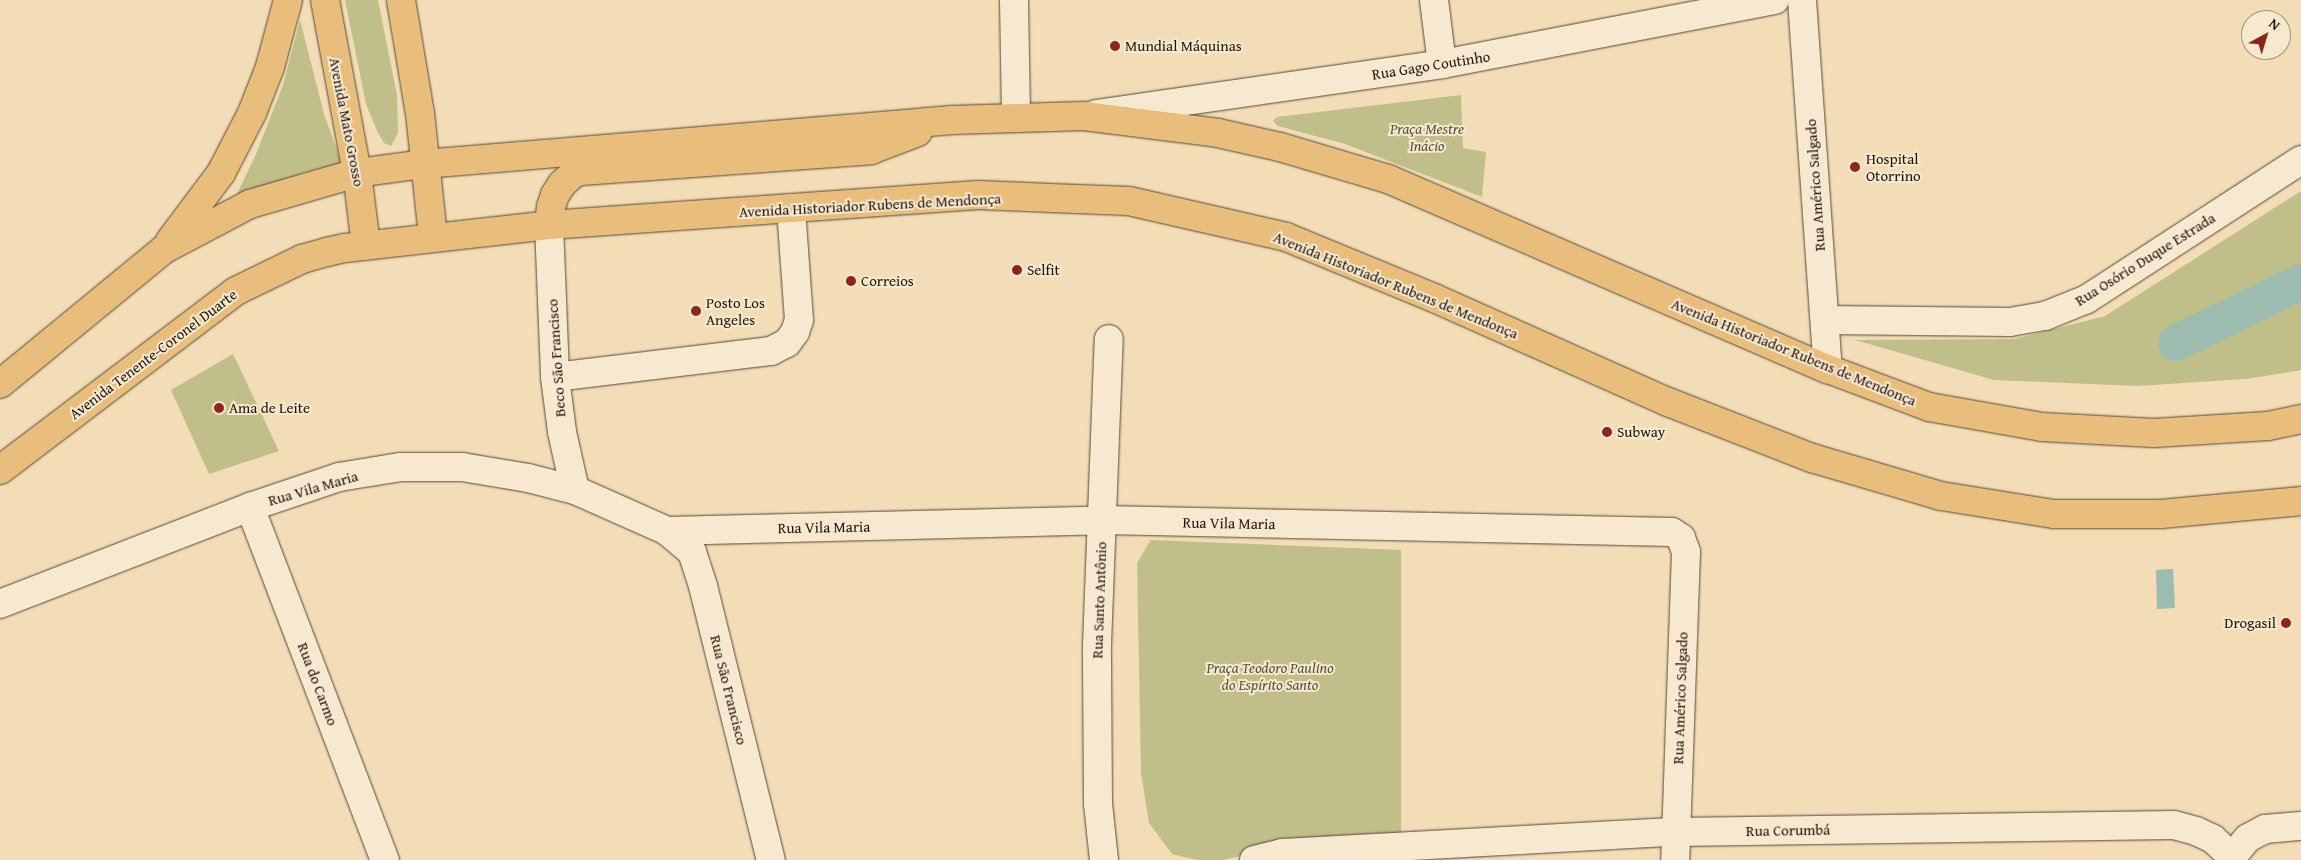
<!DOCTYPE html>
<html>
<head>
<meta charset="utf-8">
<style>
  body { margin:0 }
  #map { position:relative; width:2301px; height:860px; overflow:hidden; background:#f2ddb7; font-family:"Gentium Book Plus",serif }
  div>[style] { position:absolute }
  .green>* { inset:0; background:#c0bf8a }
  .water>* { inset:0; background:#9bbcae }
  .canal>* { height:36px; margin:-18px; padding:0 18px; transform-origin:18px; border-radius:18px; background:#9bbcae }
  .roads { filter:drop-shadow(0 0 1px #554735) drop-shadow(0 0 1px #554735) }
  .minor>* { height:28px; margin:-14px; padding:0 14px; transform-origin:14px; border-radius:14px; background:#f7e9d0 }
  .major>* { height:28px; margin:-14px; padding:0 14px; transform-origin:14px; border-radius:14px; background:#e9be7c }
  .dots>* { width:14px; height:14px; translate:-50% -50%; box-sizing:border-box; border:2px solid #f7e9d0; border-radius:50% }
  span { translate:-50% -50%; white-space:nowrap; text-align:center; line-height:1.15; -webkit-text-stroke:4px #f7e9d0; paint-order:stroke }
  .poi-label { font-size:15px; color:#21150a }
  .left { translate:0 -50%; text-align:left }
  .right { translate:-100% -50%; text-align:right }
  .street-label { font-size:15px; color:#21150a }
  .park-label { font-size:15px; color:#595037; font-style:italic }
  .north { position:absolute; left:2241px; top:10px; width:50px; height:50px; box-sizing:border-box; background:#f7e9d0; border:1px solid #a19481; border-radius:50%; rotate:39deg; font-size:14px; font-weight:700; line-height:20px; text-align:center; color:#21150a }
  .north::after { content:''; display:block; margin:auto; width:18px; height:22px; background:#8f2418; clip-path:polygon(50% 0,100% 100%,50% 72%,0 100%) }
</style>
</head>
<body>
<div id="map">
  <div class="green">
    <i style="clip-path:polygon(345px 0,378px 0,397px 95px,398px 133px,391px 146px,384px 143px,378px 133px,366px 104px)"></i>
    <i style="clip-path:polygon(300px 20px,324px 114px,341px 161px,339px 164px,302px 173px,245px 198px,237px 194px,256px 154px,283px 85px)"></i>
    <i style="clip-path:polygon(1461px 95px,1463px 148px,1486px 152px,1482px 197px,1345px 144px,1278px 126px,1273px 121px,1277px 117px)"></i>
    <i style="clip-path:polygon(2301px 191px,2301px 370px,2246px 379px,2137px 386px,1994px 380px,1855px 340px,2014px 339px,2105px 316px)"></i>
    <i style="clip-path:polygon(233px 354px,279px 451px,209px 474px,171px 390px)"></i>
    <i style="clip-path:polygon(1151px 540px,1401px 550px,1401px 835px,1322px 838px,1223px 860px,1197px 860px,1172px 854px,1149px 823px,1141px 773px,1137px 563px)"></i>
  </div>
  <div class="water">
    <i style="clip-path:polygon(2173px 569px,2175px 608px,2157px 609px,2156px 570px)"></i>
  </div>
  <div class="canal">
    <i style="left:2176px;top:343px;width:139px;rotate:-26deg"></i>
  </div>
  <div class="roads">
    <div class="minor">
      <i style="left:1014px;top:0;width:117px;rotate:89deg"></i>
      <i style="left:1434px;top:0;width:64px;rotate:82.9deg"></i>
      <i style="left:1802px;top:0;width:370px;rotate:86deg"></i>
      <i style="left:1096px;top:114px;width:350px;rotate:-8.2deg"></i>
      <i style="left:1442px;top:64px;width:339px;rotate:-10.9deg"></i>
      <i style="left:549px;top:225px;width:152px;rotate:87.7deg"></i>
      <i style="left:555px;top:377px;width:55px;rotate:82.7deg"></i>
      <i style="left:562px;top:432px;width:59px;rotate:77.4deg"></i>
      <i style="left:1825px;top:320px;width:185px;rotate:0.6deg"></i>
      <i style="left:2010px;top:322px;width:36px;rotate:-10deg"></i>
      <i style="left:2045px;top:316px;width:45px;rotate:-22deg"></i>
      <i style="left:2087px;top:299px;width:255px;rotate:-33deg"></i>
      <i style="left:555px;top:377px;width:218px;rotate:-6.9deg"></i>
      <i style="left:771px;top:351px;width:18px;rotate:-27deg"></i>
      <i style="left:787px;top:343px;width:14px;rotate:-54deg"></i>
      <i style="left:795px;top:332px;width:13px;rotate:-72deg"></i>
      <i style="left:799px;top:320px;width:112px;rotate:-94.1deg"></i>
      <i style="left:250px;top:507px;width:378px;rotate:69.1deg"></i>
      <i style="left:667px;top:531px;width:435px;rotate:-1.4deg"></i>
      <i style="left:1102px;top:520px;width:570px;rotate:1.21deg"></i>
      <i style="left:1672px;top:532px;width:11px;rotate:34deg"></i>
      <i style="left:1681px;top:538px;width:15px;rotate:70deg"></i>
      <i style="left:1686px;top:552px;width:308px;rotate:92deg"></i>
      <i style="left:0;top:604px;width:268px;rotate:-21.2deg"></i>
      <i style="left:250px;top:507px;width:94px;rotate:-18.6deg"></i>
      <i style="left:339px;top:477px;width:63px;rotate:-9.2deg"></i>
      <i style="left:401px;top:467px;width:61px"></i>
      <i style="left:462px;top:467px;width:67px;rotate:9.5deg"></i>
      <i style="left:528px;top:478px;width:49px;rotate:14.3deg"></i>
      <i style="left:575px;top:490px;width:101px;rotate:24deg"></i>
      <i style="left:667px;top:531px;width:33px;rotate:40deg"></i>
      <i style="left:692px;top:552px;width:36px;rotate:72deg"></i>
      <i style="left:703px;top:586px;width:282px;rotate:76.1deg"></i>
      <i style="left:2232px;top:857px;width:25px;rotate:-50deg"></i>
      <i style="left:2248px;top:838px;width:19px;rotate:-28deg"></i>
      <i style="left:2265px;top:829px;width:36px;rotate:-5deg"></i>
      <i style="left:1104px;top:860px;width:56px;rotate:-96.1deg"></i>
      <i style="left:1098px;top:804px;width:159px;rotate:-90.4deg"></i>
      <i style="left:1097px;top:645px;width:306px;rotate:-87.8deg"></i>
      <i style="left:1254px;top:860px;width:29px;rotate:-14deg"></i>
      <i style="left:1282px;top:853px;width:395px;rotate:-3.1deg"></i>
      <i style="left:1676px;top:832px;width:498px;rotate:-0.8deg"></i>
      <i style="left:2174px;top:825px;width:23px;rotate:15deg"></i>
      <i style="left:2196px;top:831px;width:19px;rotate:25deg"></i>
      <i style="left:2213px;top:839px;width:26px;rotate:43deg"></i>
    </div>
    <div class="major">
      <i style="left:325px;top:0;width:176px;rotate:79.5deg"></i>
      <i style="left:357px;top:173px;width:73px;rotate:82.9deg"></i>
      <i style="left:401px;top:0;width:115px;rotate:80.5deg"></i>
      <i style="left:420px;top:113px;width:125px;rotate:84deg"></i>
      <i style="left:549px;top:225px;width:18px;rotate:-84deg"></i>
      <i style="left:551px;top:207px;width:13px;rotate:-72deg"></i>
      <i style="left:555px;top:195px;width:13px;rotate:-58deg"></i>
      <i style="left:562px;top:184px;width:15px;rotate:-42deg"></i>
      <i style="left:573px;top:174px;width:9px;rotate:-21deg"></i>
      <i style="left:581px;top:171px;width:291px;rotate:-4.1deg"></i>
      <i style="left:871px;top:150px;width:50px;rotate:-21deg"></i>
      <i style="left:170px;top:241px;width:85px;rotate:-53.1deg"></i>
      <i style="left:221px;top:173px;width:68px;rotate:-62.7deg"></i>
      <i style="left:252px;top:113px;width:49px;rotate:-68.6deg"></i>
      <i style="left:270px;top:67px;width:69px;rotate:-75deg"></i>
      <i style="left:0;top:384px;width:211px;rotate:-39.4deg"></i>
      <i style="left:163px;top:250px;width:98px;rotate:-27.9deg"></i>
      <i style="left:250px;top:204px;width:111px;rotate:-16.2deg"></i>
      <i style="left:357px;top:173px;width:68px;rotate:-7.7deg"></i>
      <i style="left:424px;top:164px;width:530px;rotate:-4.76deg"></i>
      <i style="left:952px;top:120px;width:132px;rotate:-1.7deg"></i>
      <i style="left:1084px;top:116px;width:135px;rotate:7.2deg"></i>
      <i style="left:1218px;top:133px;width:64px;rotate:12.7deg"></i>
      <i style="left:1280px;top:147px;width:113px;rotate:16.5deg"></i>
      <i style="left:1388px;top:179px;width:479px;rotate:23.4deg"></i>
      <i style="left:1828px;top:369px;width:108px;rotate:20.6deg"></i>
      <i style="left:1929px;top:407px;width:115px;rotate:10deg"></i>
      <i style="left:2042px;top:427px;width:112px;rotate:3.1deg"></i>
      <i style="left:2154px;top:433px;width:114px;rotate:-3.5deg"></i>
      <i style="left:2268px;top:426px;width:34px;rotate:-12deg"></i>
      <i style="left:0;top:470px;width:296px;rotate:-37.2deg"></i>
      <i style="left:236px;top:291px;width:73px;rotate:-25.9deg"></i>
      <i style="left:302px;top:259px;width:26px;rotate:-16deg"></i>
      <i style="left:327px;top:252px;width:18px;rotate:-13deg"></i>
      <i style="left:345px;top:248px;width:205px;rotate:-6.4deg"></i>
      <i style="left:549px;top:225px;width:430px;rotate:-4deg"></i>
      <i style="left:978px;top:195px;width:151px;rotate:2.3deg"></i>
      <i style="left:1129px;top:201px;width:161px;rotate:12.9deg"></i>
      <i style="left:1286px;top:237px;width:160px;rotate:22.4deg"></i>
      <i style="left:1434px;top:298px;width:256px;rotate:24deg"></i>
      <i style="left:1668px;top:402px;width:155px;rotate:21.3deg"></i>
      <i style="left:1812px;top:458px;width:134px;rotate:16.4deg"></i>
      <i style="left:1941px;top:496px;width:114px;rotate:9.1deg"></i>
      <i style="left:2054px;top:514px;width:107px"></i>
      <i style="left:2161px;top:514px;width:141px;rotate:-5.3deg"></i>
    </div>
  </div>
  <div class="dots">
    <i style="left:1115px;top:46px;background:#8f2418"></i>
    <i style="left:1855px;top:167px;background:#8f2418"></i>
    <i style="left:1017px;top:270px;background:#8f2418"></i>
    <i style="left:851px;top:281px;background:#8f2418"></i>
    <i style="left:696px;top:311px;background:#8f2418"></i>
    <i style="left:219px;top:408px;background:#8f2418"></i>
    <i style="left:1607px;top:432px;background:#8f2418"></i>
    <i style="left:2286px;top:623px;background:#8f2418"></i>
  </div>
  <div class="poi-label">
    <span class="left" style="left:1125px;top:46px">Mundial Máquinas</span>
    <span class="left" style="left:1866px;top:167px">Hospital<br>Otorrino</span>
    <span class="left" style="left:1027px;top:270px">Selfit</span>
    <span class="left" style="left:861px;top:281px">Correios</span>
    <span class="left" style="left:706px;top:311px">Posto Los<br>Angeles</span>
    <span class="left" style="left:229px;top:408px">Ama de Leite</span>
    <span class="left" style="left:1617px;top:432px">Subway</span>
    <span class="right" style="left:2276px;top:623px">Drogasil</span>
  </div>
  <div class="street-label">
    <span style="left:1431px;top:65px;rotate:-9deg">Rua Gago Coutinho</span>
    <span style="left:347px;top:122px;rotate:79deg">Avenida Mato Grosso</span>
    <span style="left:1815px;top:185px;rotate:-94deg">Rua Américo Salgado</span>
    <span style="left:870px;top:205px;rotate:-3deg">Avenida Historiador Rubens de Mendonça</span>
    <span style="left:2145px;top:259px;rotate:-32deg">Rua Osório Duque Estrada</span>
    <span style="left:1396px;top:285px;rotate:22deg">Avenida Historiador Rubens de Mendonça</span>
    <span style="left:1794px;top:352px;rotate:22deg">Avenida Historiador Rubens de Mendonça</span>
    <span style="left:153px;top:354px;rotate:-37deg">Avenida Tenente-Coronel Duarte</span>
    <span style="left:556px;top:358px;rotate:-94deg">Beco São Francisco</span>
    <span style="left:313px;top:488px;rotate:-16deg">Rua Vila Maria</span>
    <span style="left:1229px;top:523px;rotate:1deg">Rua Vila Maria</span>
    <span style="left:824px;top:527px;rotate:-1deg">Rua Vila Maria</span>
    <span style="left:1099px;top:600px;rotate:-88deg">Rua Santo Antônio</span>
    <span style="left:318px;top:684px;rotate:69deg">Rua do Carmo</span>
    <span style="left:729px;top:690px;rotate:76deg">Rua São Francisco</span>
    <span style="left:1680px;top:698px;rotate:-88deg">Rua Américo Salgado</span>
    <span style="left:1788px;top:830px;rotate:-1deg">Rua Corumbá</span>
  </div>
  <div class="park-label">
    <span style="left:1427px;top:137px">Praça Mestre<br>Inácio</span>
    <span style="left:1270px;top:676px">Praça Teodoro Paulino<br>do Espírito Santo</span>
  </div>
  <div class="north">N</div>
</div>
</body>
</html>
